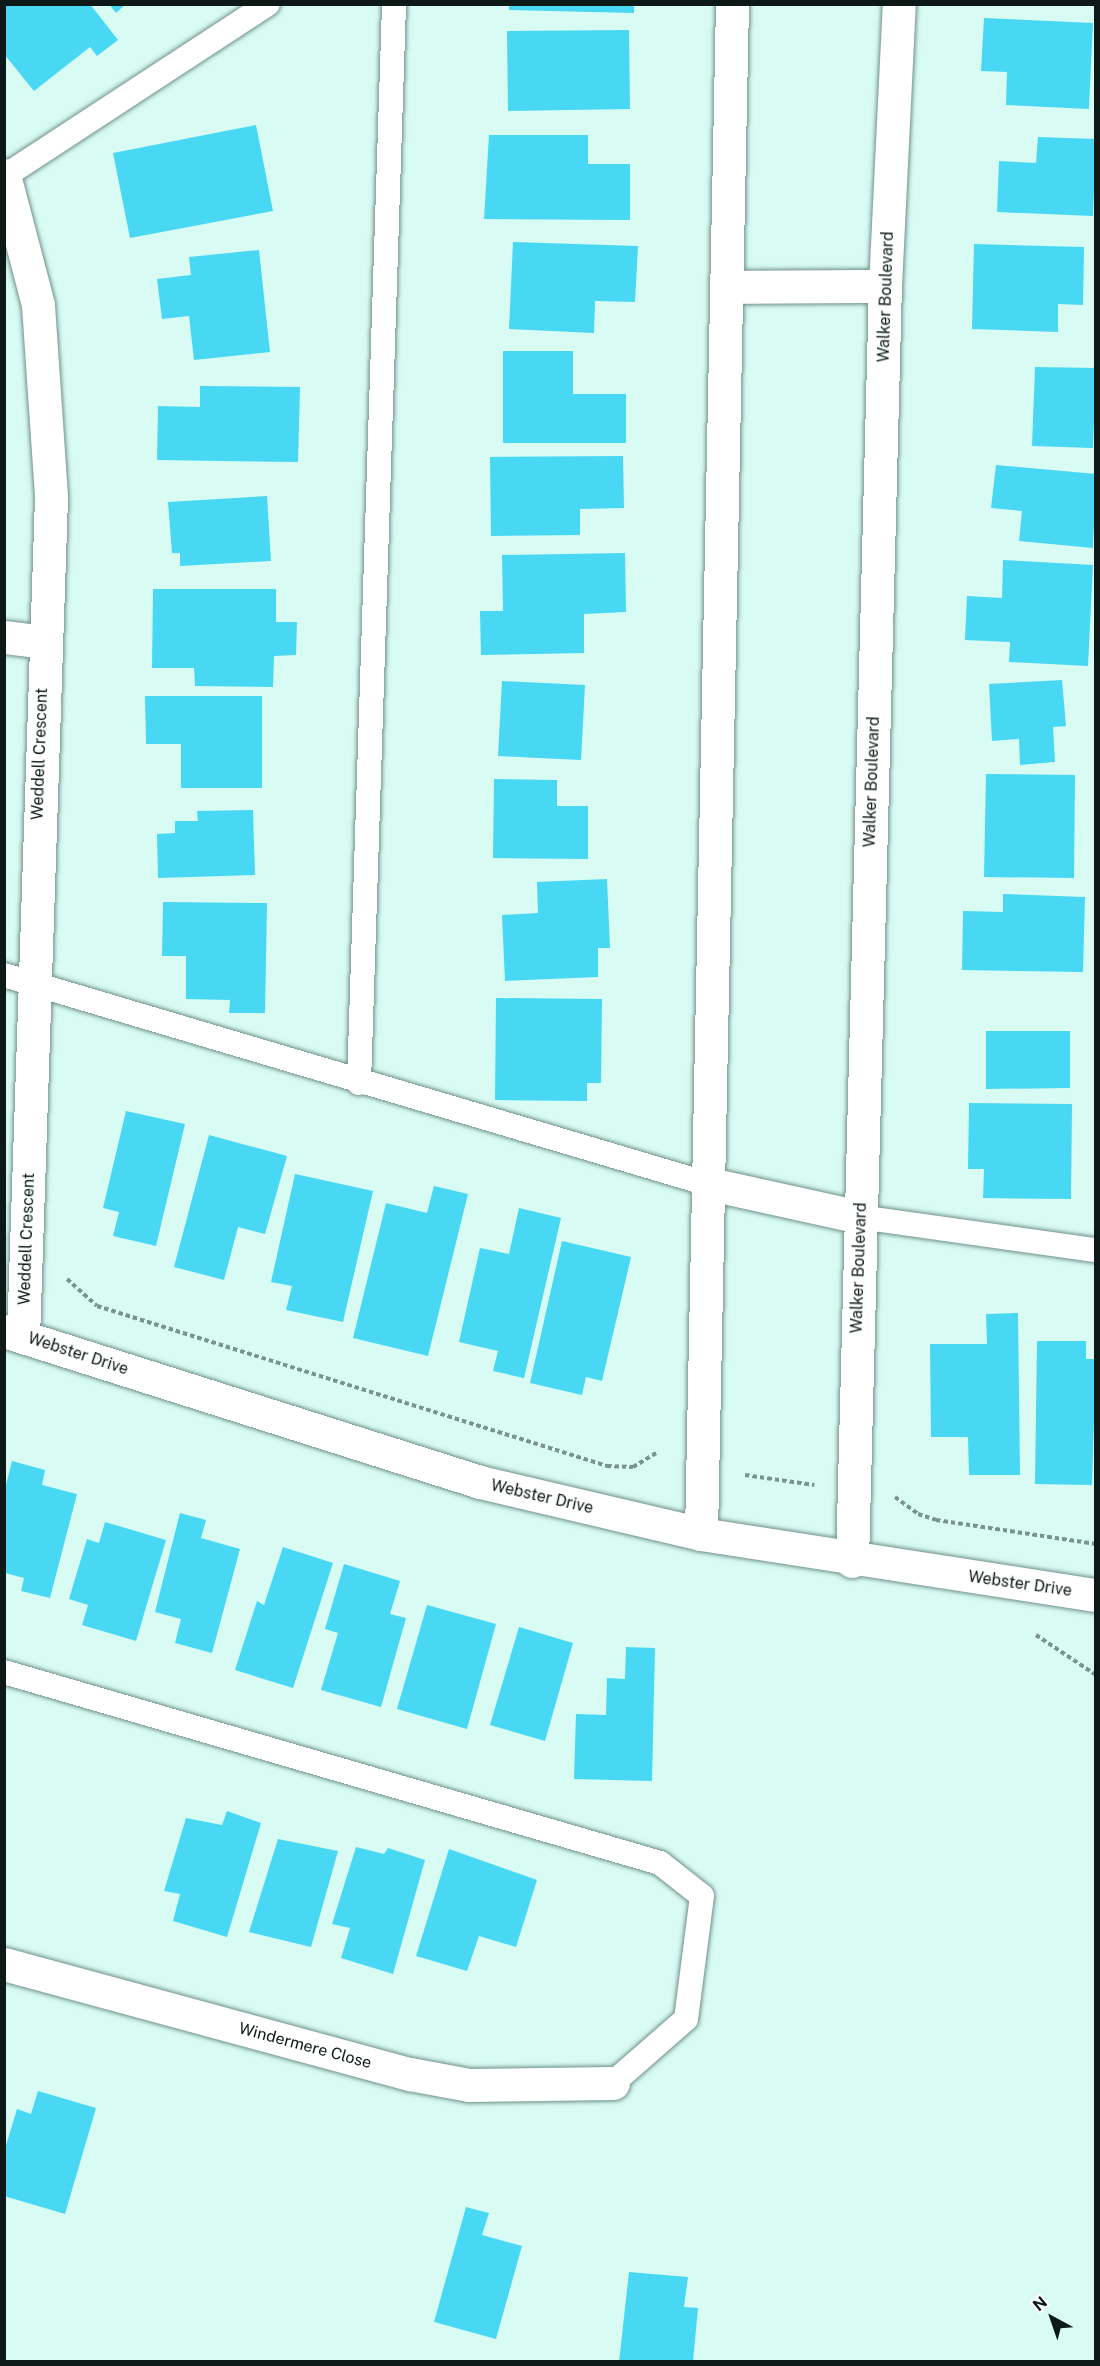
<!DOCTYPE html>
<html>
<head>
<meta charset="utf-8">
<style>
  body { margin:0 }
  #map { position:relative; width:1100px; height:2366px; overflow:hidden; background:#d8fbf3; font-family:"Public Sans",sans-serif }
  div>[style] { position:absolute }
  .building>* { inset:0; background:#49d8f3 }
  .path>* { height:4px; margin-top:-2px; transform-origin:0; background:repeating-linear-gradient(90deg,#7a938d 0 4.5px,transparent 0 7.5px) }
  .roads { filter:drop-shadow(0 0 2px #70918a) drop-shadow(0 0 2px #70918a) }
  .lane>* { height:24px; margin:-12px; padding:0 12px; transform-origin:12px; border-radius:12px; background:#fff }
  .street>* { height:33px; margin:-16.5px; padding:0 16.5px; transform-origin:16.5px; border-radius:16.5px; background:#fff }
  .secondary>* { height:33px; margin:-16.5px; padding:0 16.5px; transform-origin:16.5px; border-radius:16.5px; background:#fff }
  span { translate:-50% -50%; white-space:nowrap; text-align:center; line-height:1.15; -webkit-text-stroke:4.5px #fff; paint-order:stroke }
  .street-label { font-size:16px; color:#0c1916 }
  .frame { position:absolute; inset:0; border:6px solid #0c1916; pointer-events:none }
  .north { position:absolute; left:1022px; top:2288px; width:60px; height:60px; -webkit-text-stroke:4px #fff; paint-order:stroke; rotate:320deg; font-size:16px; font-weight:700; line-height:24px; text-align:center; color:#0c1916 }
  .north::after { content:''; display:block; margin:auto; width:21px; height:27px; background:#0c1916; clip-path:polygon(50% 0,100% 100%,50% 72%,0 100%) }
</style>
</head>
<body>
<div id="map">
  <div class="building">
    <i style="clip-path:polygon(4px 4px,90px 4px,118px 40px,97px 56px,90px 47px,34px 91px,4px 54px)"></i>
    <i style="clip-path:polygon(109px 4px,126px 4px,116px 13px)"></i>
    <i style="clip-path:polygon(509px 4px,634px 4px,634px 13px,509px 10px)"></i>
    <i style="clip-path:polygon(984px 18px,1093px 23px,1089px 109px,1006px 105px,1007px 72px,981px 71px)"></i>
    <i style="clip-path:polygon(629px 30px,630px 109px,508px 111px,507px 31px)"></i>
    <i style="clip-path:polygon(256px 125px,273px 211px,130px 238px,113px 153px)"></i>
    <i style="clip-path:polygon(489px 135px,588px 135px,588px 164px,630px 164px,630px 220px,484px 219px)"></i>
    <i style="clip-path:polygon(1038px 137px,1096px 139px,1093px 216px,997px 212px,999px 161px,1036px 163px)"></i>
    <i style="clip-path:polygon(513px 242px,638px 246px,635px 302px,595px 301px,594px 333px,509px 329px)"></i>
    <i style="clip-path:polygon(974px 244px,1084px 247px,1083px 305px,1058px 304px,1058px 332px,972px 329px)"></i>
    <i style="clip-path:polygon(259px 250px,270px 352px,194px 360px,189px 316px,162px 319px,157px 279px,191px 275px,189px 257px)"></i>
    <i style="clip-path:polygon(503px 351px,573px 351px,573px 394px,626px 394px,626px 443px,503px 443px)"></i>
    <i style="clip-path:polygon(1035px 367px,1096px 368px,1093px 448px,1032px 446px)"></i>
    <i style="clip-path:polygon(200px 386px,300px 387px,298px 462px,157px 460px,158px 406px,200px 407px)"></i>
    <i style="clip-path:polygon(623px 456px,624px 508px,580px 509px,580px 535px,491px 536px,490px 457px)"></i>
    <i style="clip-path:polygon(996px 465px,1096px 474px,1093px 548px,1019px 541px,1022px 511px,991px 508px)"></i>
    <i style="clip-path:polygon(267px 496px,271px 561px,180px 566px,180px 553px,172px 553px,168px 502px)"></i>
    <i style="clip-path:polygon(625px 553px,626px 612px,584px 614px,584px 653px,481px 655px,480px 611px,503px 611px,502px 555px)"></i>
    <i style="clip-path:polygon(1003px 560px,1093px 565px,1088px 666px,1009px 662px,1010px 642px,965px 640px,967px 596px,1002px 598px)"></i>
    <i style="clip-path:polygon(153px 589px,276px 589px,276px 622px,297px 622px,296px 655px,274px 656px,273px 687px,195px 686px,194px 668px,152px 668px)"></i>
    <i style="clip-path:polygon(1062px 680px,1066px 726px,1053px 727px,1055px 762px,1020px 765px,1019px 739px,992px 741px,989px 684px)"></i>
    <i style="clip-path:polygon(502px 681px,585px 685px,581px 760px,498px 756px)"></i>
    <i style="clip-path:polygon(145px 696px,262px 696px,262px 788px,181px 788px,181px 744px,146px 744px)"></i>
    <i style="clip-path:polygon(986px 774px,1075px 775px,1074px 878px,984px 877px)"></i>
    <i style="clip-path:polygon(494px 779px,557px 780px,557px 806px,588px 806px,588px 859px,493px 858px)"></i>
    <i style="clip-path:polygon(253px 810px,255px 875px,158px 878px,157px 834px,175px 833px,175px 821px,198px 821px,197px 811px)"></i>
    <i style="clip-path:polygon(607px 879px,610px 948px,598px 948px,598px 977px,505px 981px,502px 915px,538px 913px,537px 882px)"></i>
    <i style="clip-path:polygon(1003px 894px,1085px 897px,1083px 972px,962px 970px,963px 911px,1003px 912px)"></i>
    <i style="clip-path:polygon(163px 902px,267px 903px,265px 1013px,229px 1013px,230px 1000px,186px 999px,186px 956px,162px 956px)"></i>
    <i style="clip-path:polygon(496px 998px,602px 999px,601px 1083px,587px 1083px,587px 1101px,495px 1100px)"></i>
    <i style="clip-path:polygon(986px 1031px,1070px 1031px,1070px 1088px,986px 1089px)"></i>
    <i style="clip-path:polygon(969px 1103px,1072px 1104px,1071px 1199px,983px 1198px,984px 1169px,968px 1169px)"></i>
    <i style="clip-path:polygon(126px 1111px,185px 1124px,156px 1246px,113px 1236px,119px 1212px,103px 1208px)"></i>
    <i style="clip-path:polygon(209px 1135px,287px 1156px,265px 1234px,238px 1227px,224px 1280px,174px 1267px)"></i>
    <i style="clip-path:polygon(295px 1174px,373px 1191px,343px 1322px,286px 1310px,292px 1286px,271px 1282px)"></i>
    <i style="clip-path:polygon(434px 1186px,468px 1194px,428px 1356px,353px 1338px,386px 1203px,427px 1213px)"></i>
    <i style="clip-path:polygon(519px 1208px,561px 1218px,524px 1378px,493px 1371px,498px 1351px,459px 1342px,480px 1248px,509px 1254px)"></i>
    <i style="clip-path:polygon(562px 1241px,631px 1257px,602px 1381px,586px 1377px,582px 1395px,530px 1383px)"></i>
    <i style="clip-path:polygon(1018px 1313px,1020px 1475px,969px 1475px,968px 1437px,931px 1437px,930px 1344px,987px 1344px,986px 1314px)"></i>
    <i style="clip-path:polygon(1037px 1341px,1086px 1341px,1086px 1359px,1096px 1359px,1092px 1485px,1035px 1484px)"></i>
    <i style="clip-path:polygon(12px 1461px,45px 1470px,42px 1485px,77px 1494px,50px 1598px,21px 1591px,24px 1578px,5px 1573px,5px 1489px)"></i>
    <i style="clip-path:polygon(180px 1513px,206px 1520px,201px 1538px,240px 1549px,212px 1653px,175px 1643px,181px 1619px,155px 1612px)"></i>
    <i style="clip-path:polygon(105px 1522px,166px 1540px,136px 1641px,82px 1625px,88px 1605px,69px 1599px,87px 1539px,99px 1543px)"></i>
    <i style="clip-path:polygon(283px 1547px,333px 1563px,293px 1688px,235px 1670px,257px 1601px,264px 1605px)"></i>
    <i style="clip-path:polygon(344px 1564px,400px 1581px,390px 1614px,406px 1618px,381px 1707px,321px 1690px,338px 1633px,325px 1629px)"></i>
    <i style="clip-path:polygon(427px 1605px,496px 1624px,467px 1729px,397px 1709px)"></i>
    <i style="clip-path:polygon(519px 1627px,573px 1643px,545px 1741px,490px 1725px)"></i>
    <i style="clip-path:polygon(626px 1647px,655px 1648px,652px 1781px,574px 1779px,576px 1714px,606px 1715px,607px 1678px,625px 1679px)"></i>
    <i style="clip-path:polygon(227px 1811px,261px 1823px,227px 1937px,173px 1921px,180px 1894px,164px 1891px,186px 1818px,222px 1825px)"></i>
    <i style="clip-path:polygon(278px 1839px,338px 1851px,311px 1947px,249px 1932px)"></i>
    <i style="clip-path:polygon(356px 1847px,384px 1854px,388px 1848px,425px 1860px,393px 1974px,341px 1958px,350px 1928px,332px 1924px)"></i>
    <i style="clip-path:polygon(449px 1849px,537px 1880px,516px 1947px,479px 1936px,467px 1971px,416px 1956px)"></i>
    <i style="clip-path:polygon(38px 2091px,96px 2108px,65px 2214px,4px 2196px,4px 2152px,17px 2109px,31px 2114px)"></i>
    <i style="clip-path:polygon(466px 2207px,489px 2213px,482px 2235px,522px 2246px,496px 2339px,434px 2322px)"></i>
    <i style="clip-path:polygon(629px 2272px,688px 2277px,684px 2307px,698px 2308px,693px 2362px,619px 2362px)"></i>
  </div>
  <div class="path">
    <i style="left:67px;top:1279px;width:40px;rotate:42deg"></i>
    <i style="left:97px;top:1306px;width:535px;rotate:17.42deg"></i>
    <i style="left:607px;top:1466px;width:26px;rotate:2deg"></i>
    <i style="left:633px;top:1467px;width:29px;rotate:-31deg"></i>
    <i style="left:745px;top:1475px;width:70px;rotate:8.2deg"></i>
    <i style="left:895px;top:1497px;width:29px;rotate:36deg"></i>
    <i style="left:918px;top:1514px;width:19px;rotate:18deg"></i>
    <i style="left:936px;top:1520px;width:162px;rotate:8.5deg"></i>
    <i style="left:1036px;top:1635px;width:72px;rotate:33.7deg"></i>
  </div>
  <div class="roads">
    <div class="lane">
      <i style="left:5px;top:176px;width:314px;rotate:-33.2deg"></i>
      <i style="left:4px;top:975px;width:731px;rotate:16.53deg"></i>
      <i style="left:359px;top:1083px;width:1080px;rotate:-88.14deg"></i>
      <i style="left:860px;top:1217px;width:238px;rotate:8deg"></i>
      <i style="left:4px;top:1672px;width:683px;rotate:16.23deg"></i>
      <i style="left:660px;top:1863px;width:53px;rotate:38.2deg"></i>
      <i style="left:702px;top:1896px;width:124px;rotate:97.4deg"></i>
      <i style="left:686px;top:2019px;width:97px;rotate:138.8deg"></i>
    </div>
    <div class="street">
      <i style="left:4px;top:175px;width:134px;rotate:75.3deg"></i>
      <i style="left:38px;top:305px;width:193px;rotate:86.1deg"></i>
      <i style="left:51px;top:498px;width:839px;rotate:91.91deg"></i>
      <i style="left:726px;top:287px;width:159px;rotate:-0.4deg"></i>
      <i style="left:4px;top:637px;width:40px;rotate:7.1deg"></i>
      <i style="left:705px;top:1183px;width:159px;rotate:12.4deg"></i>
      <i style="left:4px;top:1964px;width:421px;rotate:15.2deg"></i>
      <i style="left:410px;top:2074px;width:60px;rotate:10.6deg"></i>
      <i style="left:469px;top:2085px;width:144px;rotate:-0.8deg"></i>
    </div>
    <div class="secondary">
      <i style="left:4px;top:1331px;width:499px;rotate:17.6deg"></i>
      <i style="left:480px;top:1482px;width:227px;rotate:13.2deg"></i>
      <i style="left:701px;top:1534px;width:400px;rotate:8.8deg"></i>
      <i style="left:701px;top:1534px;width:1530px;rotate:-88.84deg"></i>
      <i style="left:852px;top:1561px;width:1275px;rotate:-88.52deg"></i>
      <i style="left:885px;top:286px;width:282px;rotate:-87.2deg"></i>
    </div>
  </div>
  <div class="street-label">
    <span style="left:886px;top:297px;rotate:-88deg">Walker Boulevard</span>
    <span style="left:40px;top:754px;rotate:-88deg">Weddell Crescent</span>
    <span style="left:872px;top:782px;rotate:-88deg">Walker Boulevard</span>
    <span style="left:27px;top:1239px;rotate:-88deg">Weddell Crescent</span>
    <span style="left:859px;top:1268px;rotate:-88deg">Walker Boulevard</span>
    <span style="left:78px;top:1354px;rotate:18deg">Webster Drive</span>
    <span style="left:542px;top:1497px;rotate:13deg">Webster Drive</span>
    <span style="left:1020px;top:1584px;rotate:8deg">Webster Drive</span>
    <span style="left:305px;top:2046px;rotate:15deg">Windermere Close</span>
  </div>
  <div class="frame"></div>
  <div class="north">N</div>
</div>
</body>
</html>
